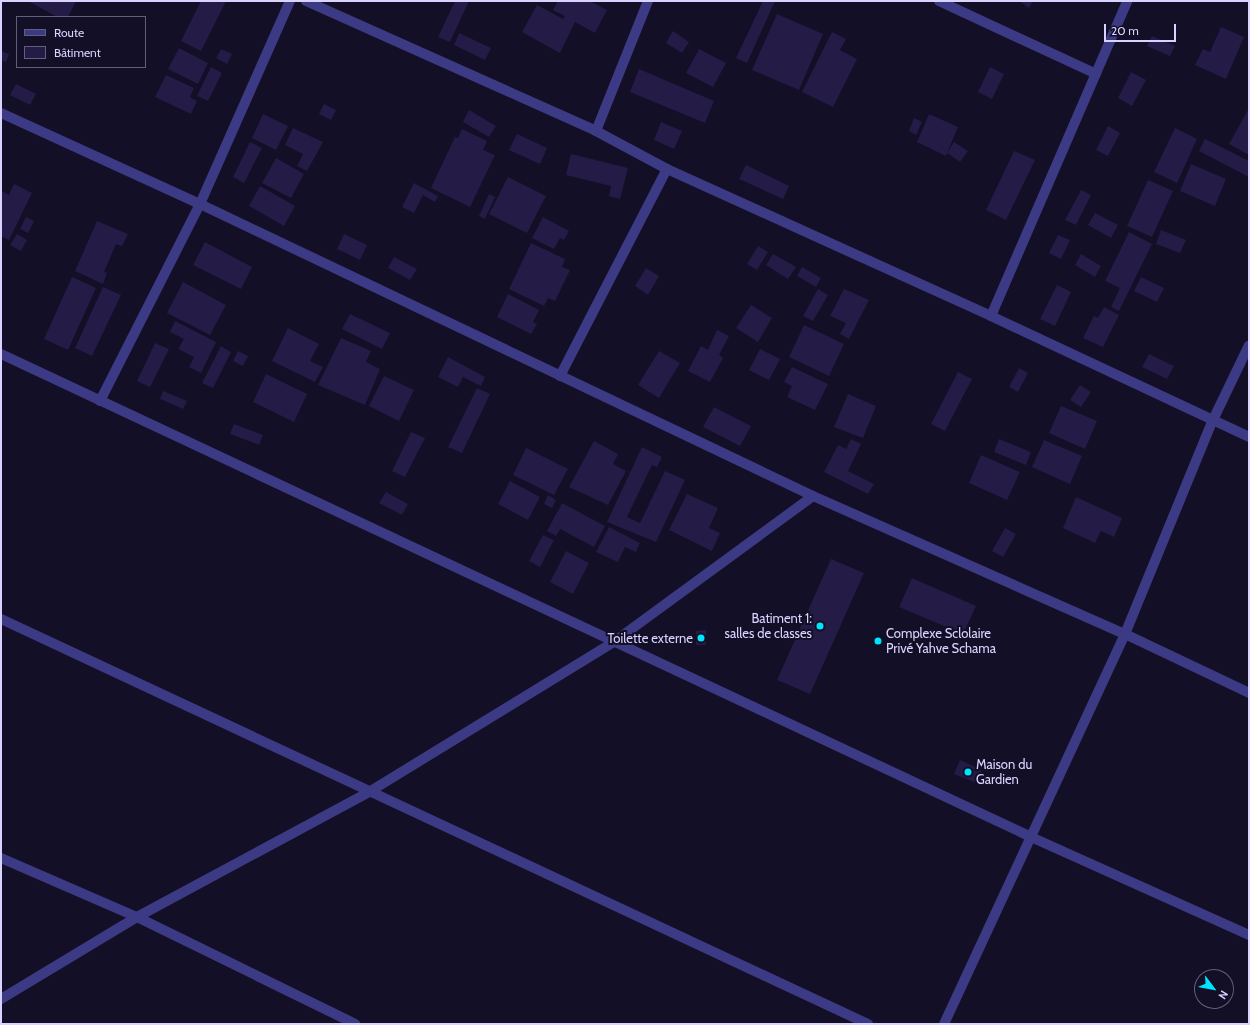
<!DOCTYPE html>
<html>
<head>
<meta charset="utf-8">
<style>
  body { margin:0 }
  #map { position:relative; width:1250px; height:1025px; overflow:hidden; background:#130f26; font-family:Cabin,sans-serif }
  div>[style] { position:absolute }
  .building>* { inset:0; background:#241b47 }
  .street>* { height:10px; margin:-5px; padding:0 5px; transform-origin:5px; border-radius:5px; background:#3d3a85 }
  .dots>* { width:11px; height:11px; translate:-50% -50%; box-sizing:border-box; border:2px solid #130f26; border-radius:50% }
  span { translate:-50% -50%; white-space:nowrap; text-align:center; line-height:1.15; -webkit-text-stroke:4px #130f26; paint-order:stroke }
  .poi-label { font-size:13px; color:#d9d4ff }
  .right { translate:-100% -50%; text-align:right }
  .left { translate:0 -50%; text-align:left }
  .frame { position:absolute; inset:0; border:2px solid #d9d4ff; pointer-events:none }
  .legend { position:absolute; left:16px; top:16px; width:130px; height:52px; box-sizing:border-box; background:#130f26; border:1px solid #625e7d; margin:0; padding:5px 7px; list-style:none; font-size:12px; color:#d9d4ff }
  .legend li { display:flex; align-items:center; gap:8px; height:20px }
  .legend b { width:20px; border:1px solid #625e7d }
  .north { position:absolute; left:1194px; top:969px; width:40px; height:40px; box-sizing:border-box; background:#130f26; border:1px solid #625e7d; border-radius:50%; rotate:122deg; font-size:11px; font-weight:700; line-height:16px; text-align:center; color:#d9d4ff }
  .north::after { content:''; display:block; margin:auto; width:14px; height:18px; background:#00e5ff; clip-path:polygon(50% 0,100% 100%,50% 72%,0 100%) }
  .scale { position:absolute; left:1104px; top:24px; width:72px; height:18px; box-sizing:border-box; border:2px solid #d9d4ff; border-top:0; padding-left:5px; font-size:12px; line-height:14px; white-space:nowrap; color:#d9d4ff; -webkit-text-stroke:3px #130f26; paint-order:stroke }
</style>
</head>
<body>
<div id="map">
  <div class="building">
    <i style="clip-path:polygon(28px 1px,76px 1px,68px 17px,57px 17px)"></i>
    <i style="clip-path:polygon(201px 1px,226px 1px,201px 51px,181px 41px)"></i>
    <i style="clip-path:polygon(455px 1px,469px 1px,450px 42px,438px 37px)"></i>
    <i style="clip-path:polygon(558px 1px,590px 1px,607px 10px,595px 33px,575px 22px,560px 53px,522px 32px,537px 5px,563px 19px,565px 16px,553px 10px)"></i>
    <i style="clip-path:polygon(763px 1px,775px 1px,747px 63px,736px 58px)"></i>
    <i style="clip-path:polygon(1019px 1px,1033px 1px,1029px 8px)"></i>
    <i style="clip-path:polygon(777px 14px,823px 34px,799px 90px,752px 70px)"></i>
    <i style="clip-path:polygon(1221px 27px,1244px 37px,1226px 79px,1195px 65px,1203px 49px,1210px 52px)"></i>
    <i style="clip-path:polygon(673px 31px,689px 42px,682px 53px,666px 43px)"></i>
    <i style="clip-path:polygon(832px 32px,846px 39px,840px 50px,857px 59px,833px 107px,802px 92px)"></i>
    <i style="clip-path:polygon(459px 33px,491px 48px,485px 60px,454px 45px)"></i>
    <i style="clip-path:polygon(1152px 36px,1175px 46px,1170px 56px,1147px 46px)"></i>
    <i style="clip-path:polygon(179px 48px,208px 63px,198px 84px,168px 69px)"></i>
    <i style="clip-path:polygon(221px 49px,232px 54px,227px 64px,216px 58px)"></i>
    <i style="clip-path:polygon(699px 49px,726px 63px,713px 87px,686px 73px)"></i>
    <i style="clip-path:polygon(1px 51px,9px 54px,6px 62px,1px 60px)"></i>
    <i style="clip-path:polygon(211px 67px,222px 73px,208px 101px,197px 96px)"></i>
    <i style="clip-path:polygon(990px 67px,1004px 74px,992px 99px,978px 92px)"></i>
    <i style="clip-path:polygon(639px 69px,714px 101px,705px 123px,630px 92px)"></i>
    <i style="clip-path:polygon(1131px 72px,1146px 80px,1132px 106px,1118px 98px)"></i>
    <i style="clip-path:polygon(166px 75px,194px 88px,190px 97px,197px 101px,191px 114px,155px 97px)"></i>
    <i style="clip-path:polygon(16px 84px,36px 94px,30px 105px,10px 95px)"></i>
    <i style="clip-path:polygon(324px 104px,336px 110px,331px 120px,319px 114px)"></i>
    <i style="clip-path:polygon(1249px 108px,1249px 155px,1229px 144px)"></i>
    <i style="clip-path:polygon(469px 110px,496px 126px,489px 137px,463px 122px)"></i>
    <i style="clip-path:polygon(263px 114px,288px 126px,276px 150px,252px 138px)"></i>
    <i style="clip-path:polygon(929px 114px,958px 127px,947px 153px,954px 142px,968px 151px,960px 162px,947px 153px,946px 156px,917px 142px)"></i>
    <i style="clip-path:polygon(914px 118px,922px 122px,916px 135px,909px 131px)"></i>
    <i style="clip-path:polygon(661px 122px,682px 131px,674px 149px,654px 140px)"></i>
    <i style="clip-path:polygon(1108px 126px,1120px 133px,1108px 156px,1096px 150px)"></i>
    <i style="clip-path:polygon(293px 128px,323px 142px,307px 171px,297px 166px,303px 154px,285px 145px)"></i>
    <i style="clip-path:polygon(1175px 128px,1197px 139px,1177px 183px,1154px 172px)"></i>
    <i style="clip-path:polygon(462px 129px,487px 141px,483px 150px,495px 155px,470px 207px,431px 188px,455px 137px,458px 138px)"></i>
    <i style="clip-path:polygon(517px 134px,547px 148px,540px 164px,509px 150px)"></i>
    <i style="clip-path:polygon(1205px 139px,1249px 161px,1249px 177px,1199px 151px)"></i>
    <i style="clip-path:polygon(250px 142px,262px 148px,244px 183px,233px 177px)"></i>
    <i style="clip-path:polygon(1014px 151px,1035px 160px,1006px 220px,986px 210px)"></i>
    <i style="clip-path:polygon(571px 154px,628px 168px,620px 199px,609px 196px,611px 186px,566px 175px)"></i>
    <i style="clip-path:polygon(276px 158px,304px 174px,291px 198px,262px 183px)"></i>
    <i style="clip-path:polygon(1191px 164px,1226px 179px,1215px 206px,1180px 191px)"></i>
    <i style="clip-path:polygon(746px 165px,789px 186px,783px 199px,739px 179px)"></i>
    <i style="clip-path:polygon(508px 177px,546px 196px,527px 233px,489px 214px)"></i>
    <i style="clip-path:polygon(1148px 180px,1173px 191px,1152px 237px,1127px 226px)"></i>
    <i style="clip-path:polygon(414px 183px,438px 196px,435px 202px,423px 195px,414px 213px,402px 207px)"></i>
    <i style="clip-path:polygon(14px 184px,32px 193px,9px 240px,1px 236px,1px 191px,9px 195px)"></i>
    <i style="clip-path:polygon(260px 186px,295px 206px,284px 226px,249px 206px)"></i>
    <i style="clip-path:polygon(1081px 190px,1091px 195px,1076px 225px,1065px 220px)"></i>
    <i style="clip-path:polygon(489px 194px,495px 197px,485px 219px,479px 216px)"></i>
    <i style="clip-path:polygon(1095px 213px,1118px 225px,1111px 238px,1088px 225px)"></i>
    <i style="clip-path:polygon(26px 217px,34px 221px,28px 233px,20px 229px)"></i>
    <i style="clip-path:polygon(543px 217px,569px 231px,564px 240px,560px 238px,554px 249px,532px 238px)"></i>
    <i style="clip-path:polygon(97px 221px,128px 234px,122px 246px,116px 244px,104px 272px,107px 273px,103px 284px,75px 271px)"></i>
    <i style="clip-path:polygon(1161px 230px,1186px 240px,1180px 253px,1156px 244px)"></i>
    <i style="clip-path:polygon(1129px 232px,1152px 244px,1119px 311px,1111px 307px,1120px 288px,1105px 281px)"></i>
    <i style="clip-path:polygon(17px 234px,27px 240px,21px 251px,10px 245px)"></i>
    <i style="clip-path:polygon(344px 234px,367px 245px,360px 260px,337px 249px)"></i>
    <i style="clip-path:polygon(1058px 235px,1070px 240px,1061px 259px,1049px 253px)"></i>
    <i style="clip-path:polygon(205px 242px,252px 267px,241px 289px,193px 265px)"></i>
    <i style="clip-path:polygon(531px 243px,565px 259px,562px 267px,570px 270px,555px 301px,548px 298px,544px 306px,509px 289px)"></i>
    <i style="clip-path:polygon(758px 246px,768px 252px,757px 270px,747px 264px)"></i>
    <i style="clip-path:polygon(773px 254px,796px 267px,788px 279px,766px 265px)"></i>
    <i style="clip-path:polygon(1081px 254px,1101px 266px,1095px 277px,1075px 265px)"></i>
    <i style="clip-path:polygon(394px 257px,417px 269px,410px 280px,388px 268px)"></i>
    <i style="clip-path:polygon(802px 267px,821px 278px,816px 287px,797px 276px)"></i>
    <i style="clip-path:polygon(646px 268px,659px 276px,648px 295px,635px 286px)"></i>
    <i style="clip-path:polygon(72px 277px,96px 288px,68px 350px,44px 339px)"></i>
    <i style="clip-path:polygon(1141px 277px,1164px 288px,1157px 302px,1134px 291px)"></i>
    <i style="clip-path:polygon(183px 282px,226px 305px,210px 335px,167px 313px)"></i>
    <i style="clip-path:polygon(1057px 285px,1071px 292px,1055px 326px,1040px 319px)"></i>
    <i style="clip-path:polygon(103px 287px,121px 295px,92px 356px,75px 348px)"></i>
    <i style="clip-path:polygon(818px 289px,828px 295px,813px 321px,803px 316px)"></i>
    <i style="clip-path:polygon(844px 289px,869px 300px,849px 339px,840px 334px,846px 323px,830px 316px)"></i>
    <i style="clip-path:polygon(508px 294px,539px 310px,533px 322px,537px 324px,531px 334px,497px 317px)"></i>
    <i style="clip-path:polygon(751px 305px,772px 318px,758px 342px,736px 328px)"></i>
    <i style="clip-path:polygon(1104px 307px,1119px 315px,1103px 347px,1083px 338px,1094px 316px,1098px 318px)"></i>
    <i style="clip-path:polygon(350px 314px,390px 333px,382px 349px,342px 329px)"></i>
    <i style="clip-path:polygon(175px 321px,216px 342px,201px 373px,189px 367px,194px 357px,178px 349px,184px 339px,170px 332px)"></i>
    <i style="clip-path:polygon(804px 325px,844px 344px,829px 376px,789px 357px)"></i>
    <i style="clip-path:polygon(288px 328px,319px 344px,310px 361px,323px 367px,315px 382px,272px 361px)"></i>
    <i style="clip-path:polygon(717px 330px,729px 336px,719px 355px,723px 358px,710px 382px,688px 371px,701px 346px,708px 350px)"></i>
    <i style="clip-path:polygon(341px 338px,371px 351px,366px 362px,380px 369px,365px 405px,318px 385px)"></i>
    <i style="clip-path:polygon(155px 343px,169px 349px,150px 387px,137px 381px)"></i>
    <i style="clip-path:polygon(221px 346px,231px 352px,213px 388px,202px 383px)"></i>
    <i style="clip-path:polygon(760px 349px,780px 359px,769px 380px,749px 370px)"></i>
    <i style="clip-path:polygon(238px 351px,248px 356px,243px 366px,233px 361px)"></i>
    <i style="clip-path:polygon(659px 351px,680px 363px,659px 398px,638px 385px)"></i>
    <i style="clip-path:polygon(1149px 354px,1174px 366px,1167px 379px,1142px 367px)"></i>
    <i style="clip-path:polygon(448px 357px,485px 377px,481px 386px,463px 377px,458px 387px,438px 377px)"></i>
    <i style="clip-path:polygon(792px 367px,828px 384px,815px 410px,787px 397px,792px 386px,784px 382px)"></i>
    <i style="clip-path:polygon(1019px 368px,1028px 373px,1018px 392px,1009px 387px)"></i>
    <i style="clip-path:polygon(958px 372px,972px 379px,945px 431px,931px 424px)"></i>
    <i style="clip-path:polygon(266px 374px,307px 394px,294px 422px,253px 402px)"></i>
    <i style="clip-path:polygon(384px 376px,414px 390px,399px 421px,369px 406px)"></i>
    <i style="clip-path:polygon(1080px 385px,1091px 392px,1081px 407px,1070px 400px)"></i>
    <i style="clip-path:polygon(477px 388px,490px 394px,462px 453px,448px 447px)"></i>
    <i style="clip-path:polygon(163px 391px,187px 401px,183px 409px,160px 399px)"></i>
    <i style="clip-path:polygon(848px 394px,876px 406px,863px 438px,834px 427px)"></i>
    <i style="clip-path:polygon(1061px 406px,1097px 421px,1085px 449px,1049px 433px)"></i>
    <i style="clip-path:polygon(714px 407px,751px 426px,740px 446px,703px 427px)"></i>
    <i style="clip-path:polygon(234px 424px,263px 435px,259px 445px,230px 434px)"></i>
    <i style="clip-path:polygon(411px 432px,425px 438px,405px 477px,392px 471px)"></i>
    <i style="clip-path:polygon(851px 439px,861px 444px,848px 471px,874px 484px,868px 494px,824px 472px,838px 445px,846px 449px)"></i>
    <i style="clip-path:polygon(999px 439px,1031px 452px,1026px 465px,994px 452px)"></i>
    <i style="clip-path:polygon(1044px 440px,1082px 456px,1070px 484px,1032px 467px)"></i>
    <i style="clip-path:polygon(594px 441px,618px 454px,613px 464px,626px 471px,608px 505px,569px 487px)"></i>
    <i style="clip-path:polygon(642px 447px,662px 457px,657px 467px,652px 465px,627px 517px,640px 523px,665px 471px,685px 480px,656px 542px,607px 522px)"></i>
    <i style="clip-path:polygon(526px 448px,568px 469px,554px 495px,513px 475px)"></i>
    <i style="clip-path:polygon(981px 455px,1020px 472px,1007px 500px,969px 483px)"></i>
    <i style="clip-path:polygon(510px 481px,540px 497px,528px 520px,498px 504px)"></i>
    <i style="clip-path:polygon(386px 492px,408px 504px,402px 515px,379px 503px)"></i>
    <i style="clip-path:polygon(687px 494px,718px 508px,709px 528px,720px 533px,712px 551px,669px 530px)"></i>
    <i style="clip-path:polygon(548px 495px,556px 500px,552px 508px,544px 504px)"></i>
    <i style="clip-path:polygon(1076px 497px,1122px 518px,1114px 537px,1101px 531px,1095px 543px,1063px 528px)"></i>
    <i style="clip-path:polygon(562px 503px,605px 526px,594px 547px,560px 529px,556px 536px,547px 531px)"></i>
    <i style="clip-path:polygon(609px 527px,640px 543px,636px 552px,625px 547px,618px 562px,596px 552px)"></i>
    <i style="clip-path:polygon(1005px 528px,1016px 534px,1003px 557px,992px 551px)"></i>
    <i style="clip-path:polygon(543px 535px,554px 540px,540px 567px,529px 561px)"></i>
    <i style="clip-path:polygon(566px 551px,589px 563px,573px 594px,550px 582px)"></i>
    <i style="clip-path:polygon(831px 559px,864px 573px,810px 694px,777px 680px)"></i>
    <i style="clip-path:polygon(912px 578px,976px 606px,963px 634px,899px 607px)"></i>
    <i style="clip-path:polygon(706px 630px,706px 645px,696px 645px,696px 631px)"></i>
    <i style="clip-path:polygon(960px 760px,982px 770px,977px 783px,954px 774px)"></i>
  </div>
  <div class="street">
    <i style="left:306px;top:1px;width:318px;rotate:24.1deg"></i>
    <i style="left:596px;top:131px;width:81px;rotate:28.2deg"></i>
    <i style="left:667px;top:169px;width:356px;rotate:24.4deg"></i>
    <i style="left:991px;top:316px;width:285px;rotate:25.1deg"></i>
    <i style="left:939px;top:1px;width:173px;rotate:24.9deg"></i>
    <i style="left:1px;top:113px;width:219px;rotate:24.6deg"></i>
    <i style="left:200px;top:204px;width:679px;rotate:25.47deg"></i>
    <i style="left:813px;top:496px;width:341px;rotate:23.9deg"></i>
    <i style="left:1125px;top:634px;width:137px;rotate:25.4deg"></i>
    <i style="left:596px;top:131px;width:140px;rotate:-68.2deg"></i>
    <i style="left:991px;top:316px;width:343px;rotate:-66.6deg"></i>
    <i style="left:1px;top:354px;width:1138px;rotate:25.12deg"></i>
    <i style="left:1031px;top:837px;width:239px;rotate:24.2deg"></i>
    <i style="left:560px;top:376px;width:233px;rotate:-62.7deg"></i>
    <i style="left:100px;top:401px;width:221px;rotate:-63.1deg"></i>
    <i style="left:200px;top:204px;width:222px;rotate:-66.1deg"></i>
    <i style="left:1px;top:619px;width:957px;rotate:25.04deg"></i>
    <i style="left:1px;top:858px;width:148px;rotate:23.5deg"></i>
    <i style="left:137px;top:917px;width:243px;rotate:26.1deg"></i>
    <i style="left:1px;top:999px;width:159px;rotate:-31.1deg"></i>
    <i style="left:137px;top:917px;width:264px;rotate:-28.3deg"></i>
    <i style="left:369px;top:792px;width:289px;rotate:-31.5deg"></i>
    <i style="left:615px;top:641px;width:245px;rotate:-36.2deg"></i>
    <i style="left:944px;top:1024px;width:430px;rotate:-65.1deg"></i>
    <i style="left:1125px;top:634px;width:229px;rotate:-67.7deg"></i>
    <i style="left:1212px;top:422px;width:85px;rotate:-64.3deg"></i>
  </div>
  <div class="dots">
    <i style="left:820px;top:626px;background:#00e5ff"></i>
    <i style="left:701px;top:638px;background:#00e5ff"></i>
    <i style="left:878px;top:641px;background:#00e5ff"></i>
    <i style="left:968px;top:772px;background:#00e5ff"></i>
  </div>
  <div class="poi-label">
    <span class="right" style="left:812px;top:626px">Batiment 1:<br>salles de classes</span>
    <span class="left" style="left:886px;top:641px">Complexe Sclolaire<br>Privé Yahve Schama</span>
    <span class="right" style="left:693px;top:638px">Toilette externe</span>
    <span class="left" style="left:976px;top:772px">Maison du<br>Gardien</span>
  </div>
  <div class="frame"></div>
  <ul class="legend">
  <li><b style="height:5px;background:#3d3a85"></b>Route</li>
  <li><b style="height:11px;background:#241b47"></b>Bâtiment</li>
  </ul>
  <div class="north">N</div>
  <div class="scale">20 m</div>
</div>
</body>
</html>
